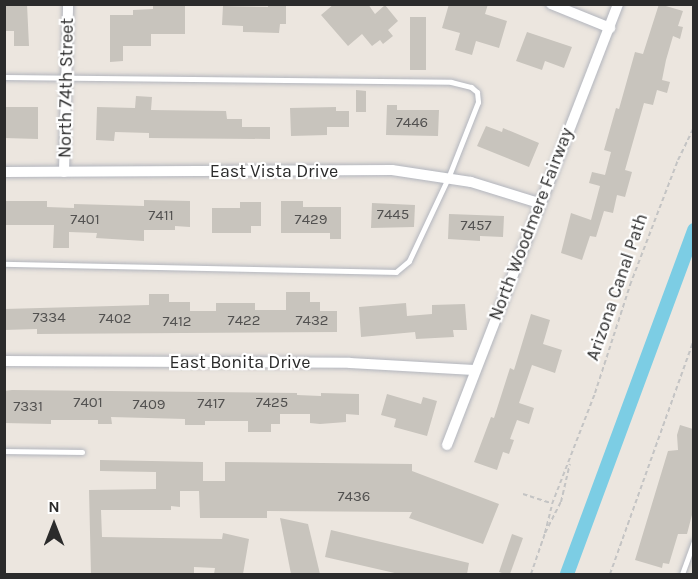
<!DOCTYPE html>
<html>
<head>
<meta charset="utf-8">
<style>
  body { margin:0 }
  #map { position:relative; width:698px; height:579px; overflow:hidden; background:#ece6df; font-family:Karla,sans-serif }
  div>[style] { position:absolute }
  .canal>* { height:14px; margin:-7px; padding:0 7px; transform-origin:7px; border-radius:7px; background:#7ccde4 }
  .building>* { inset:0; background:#c8c4bd }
  .path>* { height:2px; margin-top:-1px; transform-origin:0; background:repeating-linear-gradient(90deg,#c4c4c4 0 4.5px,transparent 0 7.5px) }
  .roads { filter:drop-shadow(0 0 2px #b2b5bd) drop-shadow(0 0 2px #b2b5bd) }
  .lane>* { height:5px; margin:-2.5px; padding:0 2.5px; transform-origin:2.5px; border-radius:2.5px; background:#fff }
  .street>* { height:10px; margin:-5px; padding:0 5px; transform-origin:5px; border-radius:5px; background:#fff }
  span { translate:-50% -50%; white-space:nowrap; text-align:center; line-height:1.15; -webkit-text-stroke:4.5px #fff; paint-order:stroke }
  .number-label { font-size:15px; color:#525150 }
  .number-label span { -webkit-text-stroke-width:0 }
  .street-label { font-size:18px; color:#2b2b2b }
  .frame { position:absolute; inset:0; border:6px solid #2b2b2b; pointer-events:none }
  .north { position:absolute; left:24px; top:495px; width:60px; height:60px; -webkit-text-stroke:4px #fff; paint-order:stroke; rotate:0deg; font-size:16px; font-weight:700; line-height:24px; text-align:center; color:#2b2b2b }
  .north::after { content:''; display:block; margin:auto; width:21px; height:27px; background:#2b2b2b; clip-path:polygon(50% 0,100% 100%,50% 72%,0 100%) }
</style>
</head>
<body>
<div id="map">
  <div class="canal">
    <i style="left:567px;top:574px;width:367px;rotate:-69.7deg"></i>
  </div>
  <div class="building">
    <i style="clip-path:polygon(4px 4px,27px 4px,29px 46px,14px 46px,14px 31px,4px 31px)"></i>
    <i style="clip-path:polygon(153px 4px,185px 4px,185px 34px,151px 34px,151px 46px,123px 46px,123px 61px,110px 62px,110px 15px,133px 15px,133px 10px,153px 9px)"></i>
    <i style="clip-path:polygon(268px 4px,286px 4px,286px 24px,280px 24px,279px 33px,243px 32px,243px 26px,222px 25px,223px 6px,268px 7px)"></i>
    <i style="clip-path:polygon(334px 4px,368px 4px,375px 14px,385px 5px,398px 21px,388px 30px,393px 36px,383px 44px,380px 40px,372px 46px,362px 34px,348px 46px,321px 15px)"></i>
    <i style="clip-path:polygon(449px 4px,488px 4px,485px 14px,507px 21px,499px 48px,476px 41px,472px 55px,455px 50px,460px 33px,442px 28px)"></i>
    <i style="clip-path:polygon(659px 4px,683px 11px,678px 26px,683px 27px,680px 39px,673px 36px,666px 60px,662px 80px,670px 82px,667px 93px,657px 90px,653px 105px,644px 103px,625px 170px,632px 172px,625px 197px,617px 195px,613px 213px,604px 211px,596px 237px,590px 236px,582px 260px,561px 253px,571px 213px,591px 220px,600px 186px,589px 183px,592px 172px,605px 175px,611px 152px,604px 150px,616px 108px,619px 109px,635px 52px,643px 54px)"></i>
    <i style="clip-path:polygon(410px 17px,426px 17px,426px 70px,410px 70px)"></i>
    <i style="clip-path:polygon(527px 32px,572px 47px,564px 68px,545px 61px,542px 70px,516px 61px)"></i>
    <i style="clip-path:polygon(356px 90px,366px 91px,366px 112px,356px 112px)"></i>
    <i style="clip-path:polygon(136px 96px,152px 97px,151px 110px,226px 111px,227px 119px,242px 119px,242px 127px,270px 127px,270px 139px,149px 138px,149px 133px,115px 132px,114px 141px,96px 140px,97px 107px,135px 108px)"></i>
    <i style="clip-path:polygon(387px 105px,397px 105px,397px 110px,439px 110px,438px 136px,386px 135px)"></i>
    <i style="clip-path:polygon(4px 107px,38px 107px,38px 139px,4px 138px)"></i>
    <i style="clip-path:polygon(336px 107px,336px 111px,349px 111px,349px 127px,327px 127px,327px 135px,291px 136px,290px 108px)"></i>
    <i style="clip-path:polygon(486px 126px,502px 132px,503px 128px,539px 143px,529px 167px,477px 146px)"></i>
    <i style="clip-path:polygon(144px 200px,190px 201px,190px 227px,175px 226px,175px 230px,144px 230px,144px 241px,96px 238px,97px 233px,69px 232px,69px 248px,53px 248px,54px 225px,4px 225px,4px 201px,47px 201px,47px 207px,74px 208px,74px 204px,144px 206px)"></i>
    <i style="clip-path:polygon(281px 201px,303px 201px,303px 207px,341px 207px,341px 239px,330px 239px,330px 233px,281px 233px)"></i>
    <i style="clip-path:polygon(240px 202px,261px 202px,261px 226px,251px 226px,251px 233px,212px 233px,212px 208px,240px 208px)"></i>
    <i style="clip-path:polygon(372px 203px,415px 205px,414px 227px,371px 228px)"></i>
    <i style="clip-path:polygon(449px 214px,504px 216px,503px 237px,480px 236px,480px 241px,448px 239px)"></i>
    <i style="clip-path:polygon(286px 292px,310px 292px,310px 302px,320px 302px,320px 311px,337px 311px,337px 332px,37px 334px,37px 329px,4px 330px,4px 309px,149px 305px,149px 294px,169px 294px,169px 302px,190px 302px,190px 311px,216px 311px,216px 303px,255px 303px,255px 310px,286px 310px)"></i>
    <i style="clip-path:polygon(406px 303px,407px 316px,432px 314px,432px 305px,465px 304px,467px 330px,453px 330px,454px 337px,416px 339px,415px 332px,361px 337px,359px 307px)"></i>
    <i style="clip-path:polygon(531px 314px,550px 320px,543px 344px,562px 350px,555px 373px,532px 365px,519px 403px,534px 408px,529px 424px,517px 420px,510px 439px,514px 440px,509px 454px,503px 452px,497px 470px,474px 462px,491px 417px,494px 418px,510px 368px,514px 370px)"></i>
    <i style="clip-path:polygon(12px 390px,297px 393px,297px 395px,321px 396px,321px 393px,359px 394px,359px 415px,346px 414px,346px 422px,320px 424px,310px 423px,310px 414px,280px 414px,280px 424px,271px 424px,271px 432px,248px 432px,248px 421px,205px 421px,205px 425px,185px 425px,185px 419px,111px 417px,112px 424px,98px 424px,98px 420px,51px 420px,51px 424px,4px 423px,4px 391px)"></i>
    <i style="clip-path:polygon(387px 394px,421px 404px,423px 397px,437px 401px,427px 436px,394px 427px,396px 419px,381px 415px)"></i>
    <i style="clip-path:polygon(680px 425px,693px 429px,693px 511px,687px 534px,678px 534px,669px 564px,663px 563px,662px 568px,635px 560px,668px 451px,678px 450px,677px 435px)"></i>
    <i style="clip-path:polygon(100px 460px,203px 462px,203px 481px,225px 481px,225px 462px,412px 464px,412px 471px,499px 504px,483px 544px,409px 518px,412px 512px,267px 511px,267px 518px,200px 518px,199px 491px,180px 491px,180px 507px,171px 506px,171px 510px,101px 510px,102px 537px,222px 539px,223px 533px,249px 539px,243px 574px,214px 574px,215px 568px,194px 567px,194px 574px,91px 574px,89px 490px,156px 489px,156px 472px,100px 471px)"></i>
    <i style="clip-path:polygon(280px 518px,308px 524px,320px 574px,291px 574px)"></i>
    <i style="clip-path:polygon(331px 530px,469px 563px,467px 574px,399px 574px,325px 557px)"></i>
    <i style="clip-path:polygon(512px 534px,523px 538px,510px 574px,505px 574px,499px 572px)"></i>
  </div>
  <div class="path">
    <i style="left:523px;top:494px;width:29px;rotate:18deg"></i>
    <i style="left:545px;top:533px;width:30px;rotate:-76deg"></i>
    <i style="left:552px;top:504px;width:119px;rotate:-68.8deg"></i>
    <i style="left:595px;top:393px;width:114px;rotate:-72deg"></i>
    <i style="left:630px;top:285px;width:134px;rotate:-69deg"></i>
    <i style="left:678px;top:160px;width:37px;rotate:-64deg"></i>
    <i style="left:531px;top:574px;width:43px;rotate:-71.1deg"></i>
    <i style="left:545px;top:533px;width:35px;rotate:-63deg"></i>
    <i style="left:561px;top:502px;width:39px;rotate:-77deg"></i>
    <i style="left:610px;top:574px;width:250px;rotate:-70.3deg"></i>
  </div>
  <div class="roads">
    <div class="lane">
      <i style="left:4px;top:77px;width:447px;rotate:0.6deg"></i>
      <i style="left:451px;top:82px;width:21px;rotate:14deg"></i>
      <i style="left:471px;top:87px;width:8px;rotate:40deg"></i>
      <i style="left:477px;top:92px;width:10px;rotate:84deg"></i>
      <i style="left:478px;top:102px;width:82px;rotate:111.5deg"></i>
      <i style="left:448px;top:178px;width:92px;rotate:115.2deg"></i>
      <i style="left:409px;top:261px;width:17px;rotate:140deg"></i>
      <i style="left:396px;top:272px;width:392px;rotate:-178.8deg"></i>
      <i style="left:4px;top:451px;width:78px;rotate:0.7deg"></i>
      <i style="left:682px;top:574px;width:35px;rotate:-70deg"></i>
    </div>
    <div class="street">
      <i style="left:551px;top:4px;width:64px;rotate:22.1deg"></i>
      <i style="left:4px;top:172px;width:388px;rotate:-0.3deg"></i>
      <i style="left:392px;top:170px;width:80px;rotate:8.6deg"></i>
      <i style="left:471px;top:182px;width:71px;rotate:17.2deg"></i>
      <i style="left:64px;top:172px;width:168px;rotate:-88.6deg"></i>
      <i style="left:4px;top:361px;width:346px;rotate:0.3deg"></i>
      <i style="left:350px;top:363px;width:124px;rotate:3.2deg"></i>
      <i style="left:447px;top:445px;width:473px;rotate:-68.8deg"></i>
    </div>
  </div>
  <div class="number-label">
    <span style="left:412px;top:123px">7446</span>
    <span style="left:393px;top:215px">7445</span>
    <span style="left:161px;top:216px">7411</span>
    <span style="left:85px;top:220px">7401</span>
    <span style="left:311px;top:220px">7429</span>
    <span style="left:476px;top:226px">7457</span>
    <span style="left:49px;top:318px">7334</span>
    <span style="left:115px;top:319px">7402</span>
    <span style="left:244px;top:321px">7422</span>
    <span style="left:312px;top:321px">7432</span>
    <span style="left:177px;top:322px">7412</span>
    <span style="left:88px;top:403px">7401</span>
    <span style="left:272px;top:403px">7425</span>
    <span style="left:211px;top:404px">7417</span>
    <span style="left:149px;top:405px">7409</span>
    <span style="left:28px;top:407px">7331</span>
    <span style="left:354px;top:497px">7436</span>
  </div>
  <div class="street-label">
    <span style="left:66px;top:88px;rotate:-89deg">North 74th Street</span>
    <span style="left:274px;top:171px">East Vista Drive</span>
    <span style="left:531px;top:224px;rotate:-69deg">North Woodmere Fairway</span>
    <span style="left:617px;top:287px;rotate:-71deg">Arizona Canal Path</span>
    <span style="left:240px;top:362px">East Bonita Drive</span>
  </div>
  <div class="frame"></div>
  <div class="north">N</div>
</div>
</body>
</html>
